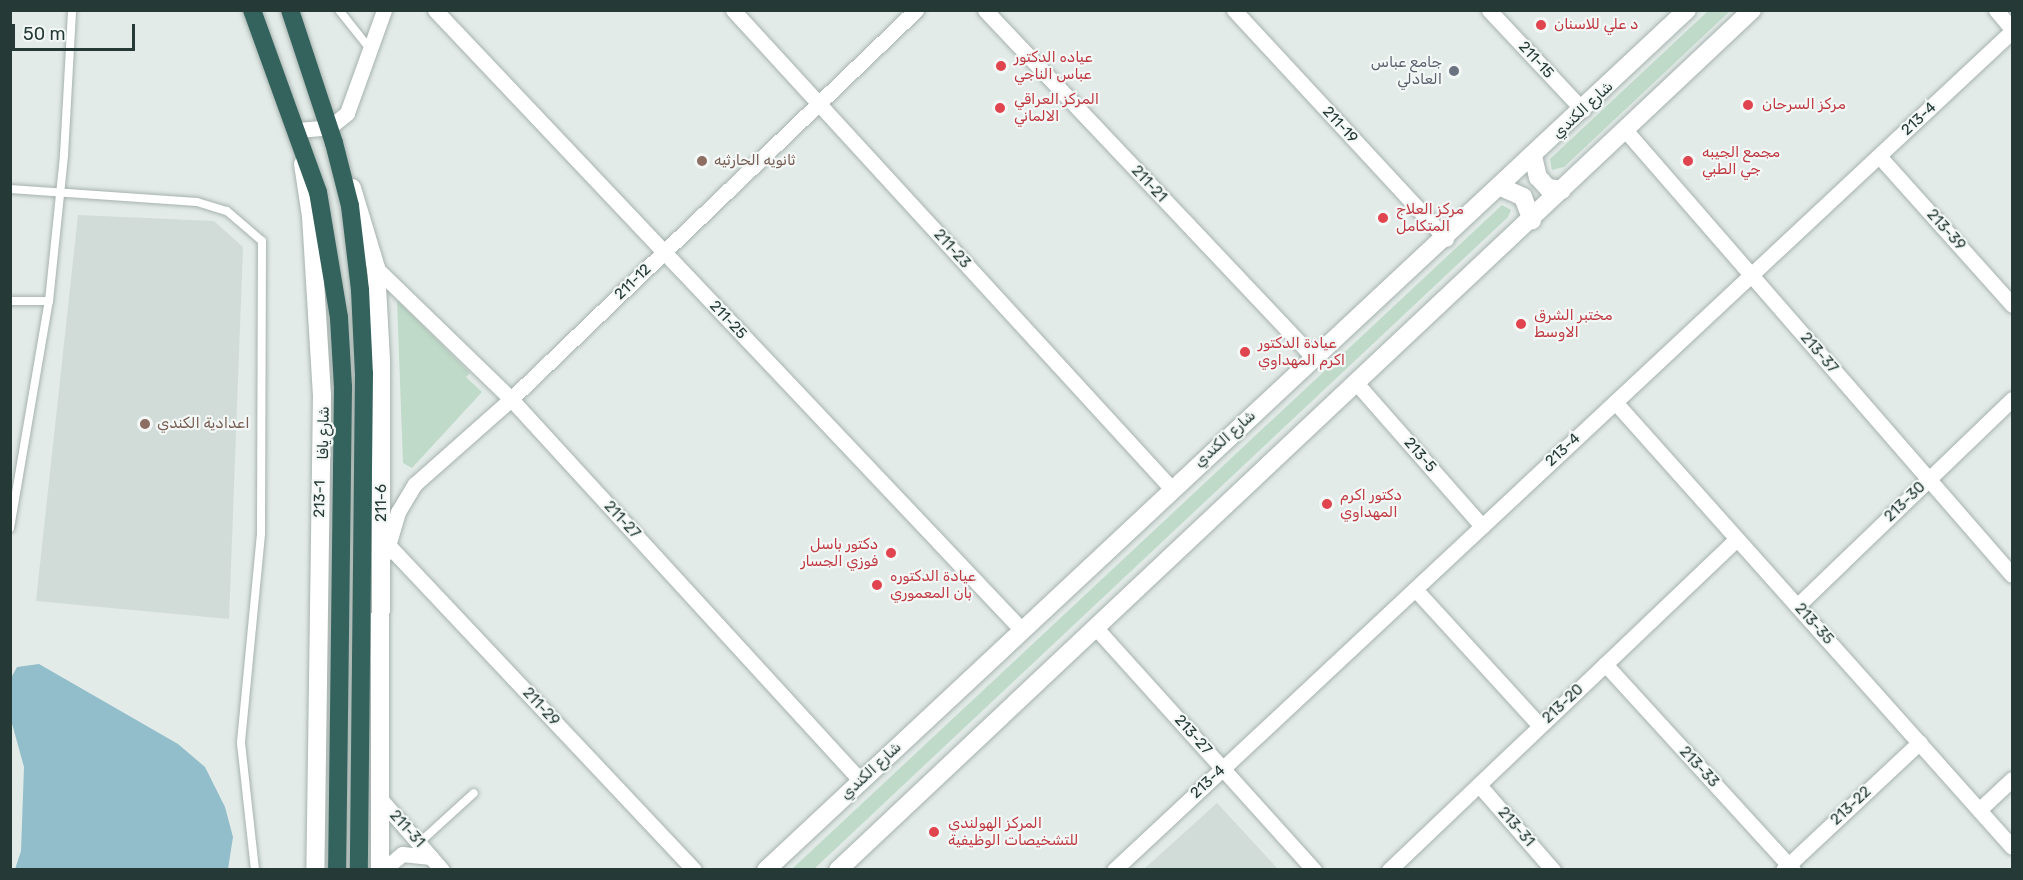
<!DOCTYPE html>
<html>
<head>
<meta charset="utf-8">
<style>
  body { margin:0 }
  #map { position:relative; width:2023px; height:880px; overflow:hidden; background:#e3ebe8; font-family:Rubik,"Noto Sans Arabic",sans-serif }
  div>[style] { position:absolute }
  .built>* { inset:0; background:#d1dbd7 }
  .green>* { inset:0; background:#bfdac8 }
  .water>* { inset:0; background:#91beca }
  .roads { filter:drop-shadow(0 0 2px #a6b2af) drop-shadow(0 0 2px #a6b2af) }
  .lane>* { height:8px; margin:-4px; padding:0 4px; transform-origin:4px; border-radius:4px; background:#fff }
  .street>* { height:15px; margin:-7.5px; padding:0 7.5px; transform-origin:7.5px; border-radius:7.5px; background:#fff }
  .secondary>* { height:18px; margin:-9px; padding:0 9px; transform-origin:9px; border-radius:9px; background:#fff }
  .highway>* { height:18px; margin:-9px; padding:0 9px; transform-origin:9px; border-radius:9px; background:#34635d }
  .dots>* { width:16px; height:16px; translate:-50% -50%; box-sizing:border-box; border:3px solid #f3f8f6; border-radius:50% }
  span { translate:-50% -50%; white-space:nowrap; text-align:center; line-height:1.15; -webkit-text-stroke:4.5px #f3f8f6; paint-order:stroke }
  .health-label { font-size:15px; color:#be3a42 }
  .left { translate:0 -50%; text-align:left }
  .right { translate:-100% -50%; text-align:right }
  .street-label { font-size:15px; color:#253a36 }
  .worship-label { font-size:15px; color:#5b616d }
  .education-label { font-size:15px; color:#785e54 }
  .frame { position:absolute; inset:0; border:12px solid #253a36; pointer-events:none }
  .scale { position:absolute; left:12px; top:24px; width:123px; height:27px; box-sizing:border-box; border:3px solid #253a36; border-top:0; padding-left:8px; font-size:18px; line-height:21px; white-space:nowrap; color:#253a36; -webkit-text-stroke:4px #f3f8f6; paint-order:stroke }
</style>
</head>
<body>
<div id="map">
  <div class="built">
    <i style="clip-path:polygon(78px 215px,214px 221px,243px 247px,229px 619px,36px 601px)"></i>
    <i style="clip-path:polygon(1217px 803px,1278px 869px,1144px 869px)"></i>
  </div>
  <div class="green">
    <i style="clip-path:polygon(1708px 11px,1730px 11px,1564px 167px,1552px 170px,1550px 159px)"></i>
    <i style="clip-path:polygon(1502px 205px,1511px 210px,1508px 217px,814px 869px,792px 869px)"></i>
    <i style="clip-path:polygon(397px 300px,470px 373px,466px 377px,482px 392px,412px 468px,403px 463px)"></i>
  </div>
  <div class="water">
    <i style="clip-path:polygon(39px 664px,178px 744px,205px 767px,225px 807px,233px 837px,228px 869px,15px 869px,21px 851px,24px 767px,11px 720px,11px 678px,17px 667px)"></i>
  </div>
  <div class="roads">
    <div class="lane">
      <i style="left:339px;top:10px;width:50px;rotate:51.5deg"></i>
      <i style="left:10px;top:189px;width:187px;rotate:4deg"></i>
      <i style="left:197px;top:202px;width:31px;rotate:17deg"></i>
      <i style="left:227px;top:211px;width:46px;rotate:40.6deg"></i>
      <i style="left:262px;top:241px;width:293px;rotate:90.2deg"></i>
      <i style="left:261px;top:534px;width:210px;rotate:95.5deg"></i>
      <i style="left:241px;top:743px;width:128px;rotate:83.7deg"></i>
      <i style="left:10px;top:301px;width:39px"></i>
      <i style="left:10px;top:528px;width:230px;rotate:-80.3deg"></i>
      <i style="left:49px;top:301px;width:147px;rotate:-84.1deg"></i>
      <i style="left:64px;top:155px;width:145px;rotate:-86.8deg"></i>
      <i style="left:419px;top:843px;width:74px;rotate:-42.3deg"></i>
    </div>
    <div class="street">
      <i style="left:435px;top:10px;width:852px;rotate:46.57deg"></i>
      <i style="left:733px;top:10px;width:648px;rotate:47.5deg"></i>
      <i style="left:985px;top:10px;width:479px;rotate:46.6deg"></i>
      <i style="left:1234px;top:10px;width:312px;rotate:47.2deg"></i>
      <i style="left:1489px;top:10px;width:137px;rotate:46.8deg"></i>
      <i style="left:1996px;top:10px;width:25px;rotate:50deg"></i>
      <i style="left:298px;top:130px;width:32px;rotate:-5deg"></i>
      <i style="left:330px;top:127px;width:22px;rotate:-39deg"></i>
      <i style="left:347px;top:113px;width:109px;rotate:-70.2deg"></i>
      <i style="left:1626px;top:131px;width:588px;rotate:49deg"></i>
      <i style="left:1879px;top:156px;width:200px;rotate:48.2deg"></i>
      <i style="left:376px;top:268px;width:188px;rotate:44.1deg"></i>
      <i style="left:511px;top:399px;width:517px;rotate:47.51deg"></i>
      <i style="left:1358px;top:385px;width:188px;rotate:48.7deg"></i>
      <i style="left:1615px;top:402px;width:596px;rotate:48.26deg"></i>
      <i style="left:388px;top:545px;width:446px;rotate:46.7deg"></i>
      <i style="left:386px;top:553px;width:43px;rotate:-73.7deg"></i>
      <i style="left:398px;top:512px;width:33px;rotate:-59deg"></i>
      <i style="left:415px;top:484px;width:128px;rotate:-41.5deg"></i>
      <i style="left:511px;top:399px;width:562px;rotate:-43.85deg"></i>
      <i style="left:1415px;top:589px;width:185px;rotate:47.6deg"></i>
      <i style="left:1797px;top:606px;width:298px;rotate:-43.9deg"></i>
      <i style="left:1096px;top:628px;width:326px;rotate:48deg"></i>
      <i style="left:1605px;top:664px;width:279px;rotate:47.6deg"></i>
      <i style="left:1479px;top:785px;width:113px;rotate:49deg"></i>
      <i style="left:382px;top:801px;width:91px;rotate:49deg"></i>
      <i style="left:1979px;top:810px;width:45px;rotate:-43.2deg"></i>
      <i style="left:383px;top:870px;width:25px;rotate:-40deg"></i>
      <i style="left:402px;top:854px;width:29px;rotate:6deg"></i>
      <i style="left:1114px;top:870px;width:1229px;rotate:-43.05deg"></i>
      <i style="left:1389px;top:870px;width:480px;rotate:-43.6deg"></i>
      <i style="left:1783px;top:870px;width:187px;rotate:-43.1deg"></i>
    </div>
    <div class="secondary">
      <i style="left:1533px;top:156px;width:22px;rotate:77deg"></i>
      <i style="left:1538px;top:177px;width:15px;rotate:48deg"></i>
      <i style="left:1548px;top:188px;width:14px;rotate:8deg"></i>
      <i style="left:303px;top:164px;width:53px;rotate:81.3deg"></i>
      <i style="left:311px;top:216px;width:179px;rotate:86.5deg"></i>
      <i style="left:322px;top:395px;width:475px;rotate:90.8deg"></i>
      <i style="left:1501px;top:187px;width:24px;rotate:24deg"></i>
      <i style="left:1523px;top:197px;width:25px;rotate:69deg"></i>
      <i style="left:352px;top:188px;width:84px;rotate:73.3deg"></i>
      <i style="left:376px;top:268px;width:93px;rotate:86.9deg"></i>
      <i style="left:381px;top:361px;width:509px;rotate:90.11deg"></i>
      <i style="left:766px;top:870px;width:1260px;rotate:-43.04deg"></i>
      <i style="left:838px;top:870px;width:1255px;rotate:-43.26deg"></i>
    </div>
    <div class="highway">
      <i style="left:252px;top:10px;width:194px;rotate:70.1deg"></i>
      <i style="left:318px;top:192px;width:128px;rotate:80.5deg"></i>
      <i style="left:339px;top:318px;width:69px;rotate:86.7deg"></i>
      <i style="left:343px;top:387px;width:483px;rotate:90.7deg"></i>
      <i style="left:290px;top:10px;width:140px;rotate:71.7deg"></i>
      <i style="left:334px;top:143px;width:65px;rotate:75.7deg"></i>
      <i style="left:350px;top:206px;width:85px;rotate:83.2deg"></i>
      <i style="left:360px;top:290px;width:84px;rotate:87.3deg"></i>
      <i style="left:364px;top:374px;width:496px;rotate:90.6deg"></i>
    </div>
  </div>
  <div class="dots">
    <i style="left:1541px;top:25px;background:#e0444e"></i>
    <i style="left:1001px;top:66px;background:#e0444e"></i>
    <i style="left:1454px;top:71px;background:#6b7280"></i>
    <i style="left:1748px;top:105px;background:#e0444e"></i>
    <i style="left:1000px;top:108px;background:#e0444e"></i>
    <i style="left:702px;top:161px;background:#8d6e63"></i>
    <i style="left:1688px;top:161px;background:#e0444e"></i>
    <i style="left:1383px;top:218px;background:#e0444e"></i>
    <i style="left:1521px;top:324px;background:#e0444e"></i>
    <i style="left:1245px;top:352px;background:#e0444e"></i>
    <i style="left:145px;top:424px;background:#8d6e63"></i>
    <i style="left:1327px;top:504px;background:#e0444e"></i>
    <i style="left:891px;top:553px;background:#e0444e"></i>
    <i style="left:877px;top:585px;background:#e0444e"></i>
    <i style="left:934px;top:832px;background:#e0444e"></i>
  </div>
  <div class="health-label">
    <span class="left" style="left:1554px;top:25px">د علي للاسنان</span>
    <span class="left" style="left:1014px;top:66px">عياده الدكتور<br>عباس الناجي</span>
    <span class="left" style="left:1014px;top:108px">المركز العراقي<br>الالماني</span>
    <span class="left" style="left:1762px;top:105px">مركز السرحان</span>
    <span class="left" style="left:1702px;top:161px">مجمع الجيبه<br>جي الطبي</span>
    <span class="left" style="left:1396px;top:218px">مركز العلاج<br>المتكامل</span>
    <span class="left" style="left:1534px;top:324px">مختبر الشرق<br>الاوسط</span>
    <span class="left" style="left:1258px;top:352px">عيادة الدكتور<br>اكرم المهداوي</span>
    <span class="left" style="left:1340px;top:504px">دكتور اكرم<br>المهداوي</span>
    <span class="right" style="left:878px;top:553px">دكتور باسل<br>فوزي الجسار</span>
    <span class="left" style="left:890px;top:585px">عيادة الدكتوره<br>بان المعموري</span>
    <span class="left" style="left:948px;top:832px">المركز الهولندي<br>للتشخيصات الوظيفية</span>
  </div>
  <div class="street-label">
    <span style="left:1536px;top:60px;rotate:47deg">211-15</span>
    <span style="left:1583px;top:110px;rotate:-43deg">شارع الكندي</span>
    <span style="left:1919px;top:119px;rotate:-43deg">213-4</span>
    <span style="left:1340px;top:125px;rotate:47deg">211-19</span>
    <span style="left:1149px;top:184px;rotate:47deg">211-21</span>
    <span style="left:1946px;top:230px;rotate:48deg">213-39</span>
    <span style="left:952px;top:249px;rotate:48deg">211-23</span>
    <span style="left:633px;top:282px;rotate:-44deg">211-12</span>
    <span style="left:728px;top:320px;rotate:47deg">211-25</span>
    <span style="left:1819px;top:353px;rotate:49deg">213-37</span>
    <span style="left:324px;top:433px;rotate:-89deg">شارع يافا</span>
    <span style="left:1225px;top:439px;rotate:-42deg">شارع الكندي</span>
    <span style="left:1563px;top:450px;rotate:-43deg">213-4</span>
    <span style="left:1420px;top:455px;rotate:49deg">213-5</span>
    <span style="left:320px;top:499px;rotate:-89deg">213-1</span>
    <span style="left:1905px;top:502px;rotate:-44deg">213-30</span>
    <span style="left:382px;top:503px;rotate:-90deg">211-6</span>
    <span style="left:622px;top:520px;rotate:47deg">211-27</span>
    <span style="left:1814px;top:624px;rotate:48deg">213-35</span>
    <span style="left:1563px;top:704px;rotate:-43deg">213-20</span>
    <span style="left:541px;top:707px;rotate:47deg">211-29</span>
    <span style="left:1193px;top:735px;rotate:48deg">213-27</span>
    <span style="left:1699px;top:767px;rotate:47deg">213-33</span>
    <span style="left:871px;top:771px;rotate:-43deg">شارع الكندي</span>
    <span style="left:1208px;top:782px;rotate:-43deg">213-4</span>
    <span style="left:1851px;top:806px;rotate:-43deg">213-22</span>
    <span style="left:1516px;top:827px;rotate:49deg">213-31</span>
    <span style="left:407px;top:829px;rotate:48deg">211-31</span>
  </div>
  <div class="worship-label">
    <span class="right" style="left:1442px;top:71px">جامع عباس<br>العادلي</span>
  </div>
  <div class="education-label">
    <span class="left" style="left:714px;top:161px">ثانويه الحارثيه</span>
    <span class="left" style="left:157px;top:424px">اعدادية الكندي</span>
  </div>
  <div class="frame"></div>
  <div class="scale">50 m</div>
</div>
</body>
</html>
